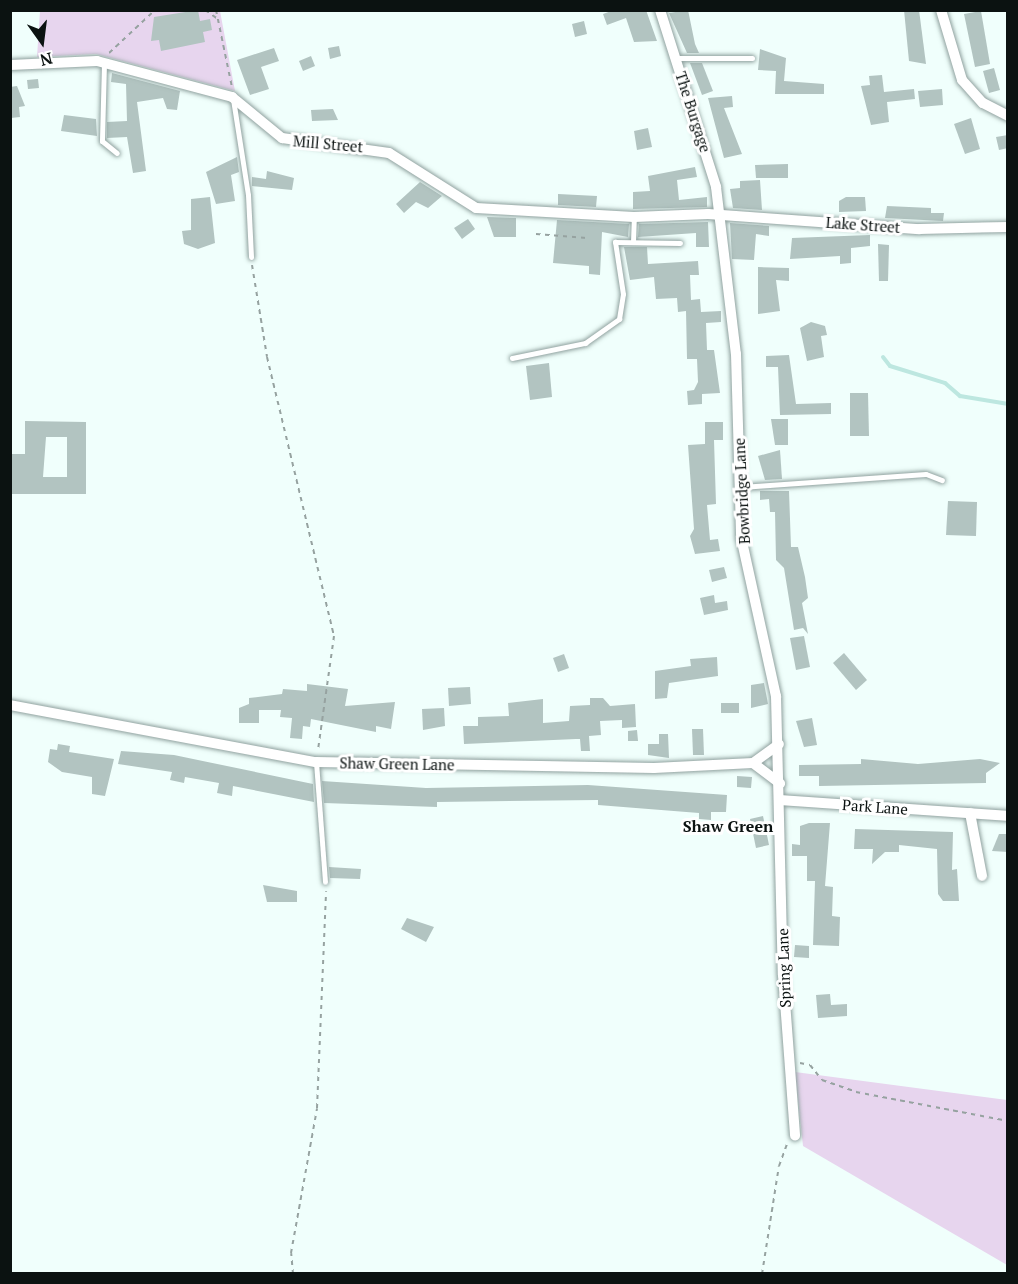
<!DOCTYPE html>
<html>
<head>
<meta charset="utf-8">
<style>
  body { margin:0 }
  #map { position:relative; width:1018px; height:1284px; overflow:hidden; background:#f0fffc; font-family:"PT Serif",serif }
  div>[style] { position:absolute }
  .green>* { inset:0; background:#e7d5ee }
  .stream>* { height:4px; margin:-2px; padding:0 2px; transform-origin:2px; border-radius:2px; background:#bde7e0 }
  .building>* { inset:0; background:#b2c4c1 }
  .path>* { height:2px; margin-top:-1px; transform-origin:0; background:repeating-linear-gradient(90deg,#96a2a0 0 4.5px,transparent 0 9px) }
  .roads { filter:drop-shadow(0 0 2px #90a29f) drop-shadow(0 0 2px #90a29f) }
  .lane>* { height:5px; margin:-2.5px; padding:0 2.5px; transform-origin:2.5px; border-radius:2.5px; background:#fff }
  .street>* { height:10px; margin:-5px; padding:0 5px; transform-origin:5px; border-radius:5px; background:#fff }
  span { translate:-50% -50%; white-space:nowrap; text-align:center; line-height:1.15; -webkit-text-stroke:6px #fff; paint-order:stroke }
  .street-label { font-size:15px; color:#0b1211 }
  .neighbourhood-label { font-size:16px; color:#0b1211; font-weight:700 }
  .frame { position:absolute; inset:0; border:12px solid #0b1211; pointer-events:none }
  .north { position:absolute; left:12px; top:12px; width:60px; height:60px; -webkit-text-stroke:4px #fff; paint-order:stroke; rotate:166deg; font-size:16px; font-weight:700; line-height:24px; text-align:center; color:#0b1211 }
  .north::after { content:''; display:block; margin:auto; width:21px; height:27px; background:#0b1211; clip-path:polygon(50% 0,100% 100%,50% 72%,0 100%) }
</style>
</head>
<body>
<div id="map">
  <div class="green">
    <i style="clip-path:polygon(40px 11px,220px 11px,235px 91px,96px 54px,37px 57px)"></i>
    <i style="clip-path:polygon(795px 1072px,1007px 1100px,1007px 1265px,803px 1146px)"></i>
  </div>
  <div class="stream">
    <i style="left:883px;top:357px;width:11px;rotate:52deg"></i>
    <i style="left:890px;top:366px;width:58px;rotate:17.2deg"></i>
    <i style="left:945px;top:383px;width:20px;rotate:41deg"></i>
    <i style="left:960px;top:396px;width:49px;rotate:9.5deg"></i>
  </div>
  <div class="building">
    <i style="clip-path:polygon(198px 10px,200px 21px,210px 19px,212px 30px,203px 32px,205px 42px,161px 51px,159px 40px,151px 41px,154px 17px)"></i>
    <i style="clip-path:polygon(614px 10px,646px 10px,657px 41px,634px 42px,626px 18px,607px 25px,603px 14px)"></i>
    <i style="clip-path:polygon(688px 10px,695px 44px,699px 53px,687px 53px,669px 13px)"></i>
    <i style="clip-path:polygon(904px 10px,919px 10px,926px 64px,909px 61px)"></i>
    <i style="clip-path:polygon(981px 11px,990px 64px,975px 67px,964px 14px)"></i>
    <i style="clip-path:polygon(584px 21px,587px 34px,575px 37px,572px 24px)"></i>
    <i style="clip-path:polygon(339px 46px,341px 56px,330px 59px,328px 48px)"></i>
    <i style="clip-path:polygon(274px 48px,279px 61px,261px 67px,269px 89px,250px 95px,237px 60px)"></i>
    <i style="clip-path:polygon(760px 49px,786px 58px,784px 81px,824px 84px,824px 94px,775px 94px,776px 71px,758px 70px)"></i>
    <i style="clip-path:polygon(311px 56px,315px 66px,303px 71px,299px 61px)"></i>
    <i style="clip-path:polygon(690px 63px,702px 63px,713px 91px,702px 95px)"></i>
    <i style="clip-path:polygon(994px 68px,1000px 90px,989px 93px,983px 71px)"></i>
    <i style="clip-path:polygon(112px 73px,180px 91px,177px 110px,167px 109px,163px 98px,137px 102px,146px 171px,133px 173px,127px 137px,107px 138px,107px 122px,127px 121px,126px 84px,111px 82px)"></i>
    <i style="clip-path:polygon(882px 75px,884px 92px,914px 89px,915px 99px,887px 102px,889px 122px,871px 125px,861px 86px,870px 85px,869px 76px)"></i>
    <i style="clip-path:polygon(38px 79px,39px 88px,28px 89px,27px 80px)"></i>
    <i style="clip-path:polygon(17px 86px,25px 106px,19px 107px,20px 117px,11px 118px,10px 87px)"></i>
    <i style="clip-path:polygon(942px 89px,943px 105px,920px 107px,918px 91px)"></i>
    <i style="clip-path:polygon(732px 96px,733px 107px,724px 108px,742px 154px,724px 158px,708px 98px)"></i>
    <i style="clip-path:polygon(333px 109px,338px 120px,312px 121px,311px 110px)"></i>
    <i style="clip-path:polygon(64px 115px,96px 119px,97px 136px,61px 131px)"></i>
    <i style="clip-path:polygon(971px 118px,980px 149px,965px 154px,954px 124px)"></i>
    <i style="clip-path:polygon(648px 128px,652px 147px,637px 150px,634px 131px)"></i>
    <i style="clip-path:polygon(1008px 135px,1008px 148px,999px 150px,996px 137px)"></i>
    <i style="clip-path:polygon(237px 157px,239px 172px,231px 175px,235px 201px,216px 204px,206px 172px)"></i>
    <i style="clip-path:polygon(788px 164px,788px 178px,756px 178px,755px 165px)"></i>
    <i style="clip-path:polygon(695px 167px,697px 177px,677px 180px,679px 200px,707px 197px,707px 207px,633px 209px,633px 192px,650px 191px,648px 176px)"></i>
    <i style="clip-path:polygon(267px 171px,294px 178px,292px 190px,252px 186px,252px 177px,266px 179px)"></i>
    <i style="clip-path:polygon(760px 180px,762px 210px,733px 208px,730px 189px,740px 188px,740px 181px)"></i>
    <i style="clip-path:polygon(420px 182px,442px 196px,428px 208px,416px 202px,404px 213px,396px 204px)"></i>
    <i style="clip-path:polygon(558px 194px,597px 196px,596px 207px,558px 205px)"></i>
    <i style="clip-path:polygon(210px 197px,215px 243px,198px 249px,184px 244px,182px 231px,191px 230px,191px 199px)"></i>
    <i style="clip-path:polygon(846px 197px,865px 197px,866px 211px,839px 212px,839px 201px)"></i>
    <i style="clip-path:polygon(887px 206px,931px 208px,931px 213px,944px 213px,943px 221px,885px 218px)"></i>
    <i style="clip-path:polygon(487px 217px,516px 218px,516px 237px,494px 237px)"></i>
    <i style="clip-path:polygon(468px 219px,475px 229px,462px 239px,454px 228px)"></i>
    <i style="clip-path:polygon(557px 220px,629px 224px,628px 237px,602px 232px,600px 275px,589px 274px,589px 266px,553px 263px)"></i>
    <i style="clip-path:polygon(708px 222px,709px 247px,696px 247px,696px 233px,638px 237px,639px 224px)"></i>
    <i style="clip-path:polygon(730px 223px,769px 226px,769px 236px,756px 234px,754px 260px,732px 259px)"></i>
    <i style="clip-path:polygon(870px 235px,870px 246px,851px 248px,851px 263px,840px 264px,840px 256px,790px 259px,792px 238px)"></i>
    <i style="clip-path:polygon(878px 244px,889px 245px,888px 281px,879px 281px)"></i>
    <i style="clip-path:polygon(624px 247px,647px 247px,648px 264px,698px 261px,699px 275px,690px 275px,691px 300px,700px 299px,701px 312px,721px 311px,721px 322px,706px 323px,707px 350px,714px 350px,720px 393px,702px 394px,702px 404px,688px 405px,687px 391px,694px 390px,698px 382px,697px 359px,687px 359px,686px 311px,678px 312px,677px 298px,656px 299px,654px 277px,630px 280px)"></i>
    <i style="clip-path:polygon(758px 267px,789px 268px,789px 281px,776px 280px,780px 311px,758px 314px)"></i>
    <i style="clip-path:polygon(811px 322px,825px 326px,827px 335px,821px 336px,824px 357px,807px 361px,800px 328px)"></i>
    <i style="clip-path:polygon(789px 355px,796px 404px,831px 403px,831px 414px,780px 415px,778px 367px,766px 367px,766px 356px)"></i>
    <i style="clip-path:polygon(549px 363px,552px 397px,530px 400px,526px 366px)"></i>
    <i style="clip-path:polygon(850px 393px,868px 393px,869px 436px,850px 436px)"></i>
    <i style="clip-path:polygon(771px 419px,788px 419px,788px 445px,775px 445px)"></i>
    <i style="clip-path:polygon(evenodd,25px 421px,86px 422px,86px 494px,10px 494px,10px 454px,25px 454px,25px 421px,46px 437px,67px 437px,67px 477px,43px 477px,46px 437px)"></i>
    <i style="clip-path:polygon(705px 422px,723px 422px,723px 440px,714px 440px,716px 504px,707px 505px,710px 540px,718px 539px,720px 551px,695px 554px,690px 536px,694px 529px,688px 445px,705px 444px)"></i>
    <i style="clip-path:polygon(780px 450px,782px 479px,765px 480px,758px 456px)"></i>
    <i style="clip-path:polygon(760px 491px,789px 491px,791px 547px,798px 547px,805px 577px,808px 598px,802px 603px,808px 634px,803px 628px,794px 630px,784px 568px,776px 560px,775px 512px,770px 512px,769px 499px,760px 500px)"></i>
    <i style="clip-path:polygon(948px 501px,977px 502px,976px 536px,946px 535px)"></i>
    <i style="clip-path:polygon(724px 567px,727px 578px,712px 582px,709px 570px)"></i>
    <i style="clip-path:polygon(714px 595px,715px 603px,727px 601px,728px 610px,704px 615px,700px 598px)"></i>
    <i style="clip-path:polygon(804px 636px,810px 667px,796px 670px,790px 638px)"></i>
    <i style="clip-path:polygon(844px 653px,867px 680px,856px 690px,833px 663px)"></i>
    <i style="clip-path:polygon(564px 654px,569px 668px,558px 672px,553px 658px)"></i>
    <i style="clip-path:polygon(717px 657px,718px 676px,669px 683px,667px 698px,655px 699px,655px 671px,691px 666px,690px 659px)"></i>
    <i style="clip-path:polygon(764px 683px,768px 704px,751px 708px,751px 685px)"></i>
    <i style="clip-path:polygon(307px 684px,348px 689px,345px 706px,395px 702px,391px 729px,376px 726px,376px 732px,311px 719px,310px 727px,303px 726px,302px 739px,290px 738px,292px 718px,280px 717px,281px 710px,259px 710px,259px 723px,239px 723px,239px 708px,249px 704px,249px 698px,282px 694px,283px 689px,307px 691px)"></i>
    <i style="clip-path:polygon(470px 687px,471px 704px,449px 706px,448px 688px)"></i>
    <i style="clip-path:polygon(590px 698px,603px 698px,610px 706px,635px 704px,636px 727px,622px 728px,622px 720px,600px 721px,601px 735px,589px 736px,590px 751px,581px 751px,580px 739px,576px 739px,464px 744px,463px 726px,478px 726px,478px 717px,509px 716px,508px 703px,543px 699px,543px 723px,569px 721px,570px 706px,590px 705px)"></i>
    <i style="clip-path:polygon(721px 703px,739px 703px,739px 713px,721px 713px)"></i>
    <i style="clip-path:polygon(444px 708px,445px 726px,423px 730px,422px 709px)"></i>
    <i style="clip-path:polygon(812px 718px,817px 745px,804px 747px,796px 721px)"></i>
    <i style="clip-path:polygon(692px 729px,703px 729px,704px 755px,693px 755px)"></i>
    <i style="clip-path:polygon(637px 730px,638px 741px,628px 741px,628px 731px)"></i>
    <i style="clip-path:polygon(659px 734px,668px 734px,669px 758px,648px 755px,648px 744px,659px 744px)"></i>
    <i style="clip-path:polygon(58px 744px,70px 746px,69px 752px,114px 759px,105px 796px,92px 794px,92px 777px,62px 772px,48px 762px,50px 749px,57px 750px)"></i>
    <i style="clip-path:polygon(121px 751px,174px 755px,313px 784px,314px 802px,233px 786px,232px 796px,217px 793px,219px 783px,185px 777px,184px 783px,170px 780px,172px 772px,118px 764px)"></i>
    <i style="clip-path:polygon(861px 759px,918px 764px,980px 759px,1000px 763px,986px 773px,986px 783px,819px 786px,819px 776px,799px 776px,799px 765px,861px 764px)"></i>
    <i style="clip-path:polygon(737px 776px,752px 777px,751px 788px,737px 787px)"></i>
    <i style="clip-path:polygon(322px 781px,426px 788px,588px 785px,727px 795px,726px 812px,711px 812px,711px 820px,699px 819px,699px 813px,598px 805px,598px 800px,437px 802px,437px 807px,324px 803px)"></i>
    <i style="clip-path:polygon(763px 816px,769px 845px,756px 848px,750px 819px)"></i>
    <i style="clip-path:polygon(809px 823px,830px 823px,825px 886px,833px 887px,832px 916px,840px 917px,839px 946px,813px 945px,815px 881px,807px 881px,807px 856px,792px 856px,792px 844px,800px 845px,800px 826px)"></i>
    <i style="clip-path:polygon(855px 829px,953px 832px,952px 870px,957px 869px,959px 901px,943px 901px,938px 894px,937px 849px,899px 845px,899px 852px,885px 852px,872px 864px,873px 849px,854px 849px)"></i>
    <i style="clip-path:polygon(999px 834px,1008px 834px,1008px 852px,992px 851px)"></i>
    <i style="clip-path:polygon(329px 867px,361px 869px,360px 879px,330px 878px)"></i>
    <i style="clip-path:polygon(263px 885px,297px 891px,297px 902px,267px 902px)"></i>
    <i style="clip-path:polygon(407px 918px,434px 927px,426px 942px,401px 929px)"></i>
    <i style="clip-path:polygon(795px 945px,809px 946px,809px 958px,794px 957px)"></i>
    <i style="clip-path:polygon(830px 994px,831px 1005px,847px 1004px,847px 1016px,818px 1018px,816px 995px)"></i>
  </div>
  <div class="path">
    <i style="left:205px;top:10px;width:16px;rotate:35deg"></i>
    <i style="left:216px;top:10px;width:79px;rotate:78.3deg"></i>
    <i style="left:109px;top:53px;width:63px;rotate:-43.1deg"></i>
    <i style="left:536px;top:234px;width:51px;rotate:4.5deg"></i>
    <i style="left:252px;top:265px;width:93px;rotate:80.7deg"></i>
    <i style="left:267px;top:357px;width:287px;rotate:76.5deg"></i>
    <i style="left:334px;top:636px;width:115px;rotate:98deg"></i>
    <i style="left:800px;top:1063px;width:10px;rotate:11deg"></i>
    <i style="left:810px;top:1065px;width:19px;rotate:51deg"></i>
    <i style="left:822px;top:1080px;width:36px;rotate:19deg"></i>
    <i style="left:856px;top:1092px;width:155px;rotate:10.8deg"></i>
    <i style="left:293px;top:1274px;width:21px;rotate:-95deg"></i>
    <i style="left:291px;top:1253px;width:147px;rotate:-79.8deg"></i>
    <i style="left:317px;top:1108px;width:217px;rotate:-87.6deg"></i>
    <i style="left:762px;top:1274px;width:109px;rotate:-81.1deg"></i>
    <i style="left:779px;top:1166px;width:23px;rotate:-70deg"></i>
  </div>
  <div class="roads">
    <div class="lane">
      <i style="left:676px;top:58px;width:76px"></i>
      <i style="left:104px;top:63px;width:78px;rotate:91.5deg"></i>
      <i style="left:102px;top:141px;width:19px;rotate:39deg"></i>
      <i style="left:233px;top:99px;width:97px;rotate:81.1deg"></i>
      <i style="left:248px;top:195px;width:62px;rotate:87.2deg"></i>
      <i style="left:633px;top:242px;width:25px;rotate:-88deg"></i>
      <i style="left:512px;top:358px;width:75px;rotate:-11.6deg"></i>
      <i style="left:585px;top:343px;width:42px;rotate:-35.2deg"></i>
      <i style="left:619px;top:319px;width:25px;rotate:-81deg"></i>
      <i style="left:623px;top:294px;width:53px;rotate:-98.7deg"></i>
      <i style="left:615px;top:242px;width:65px;rotate:0.9deg"></i>
      <i style="left:741px;top:487px;width:185px;rotate:-4deg"></i>
      <i style="left:926px;top:474px;width:17px;rotate:21deg"></i>
      <i style="left:316px;top:762px;width:120px;rotate:85.7deg"></i>
    </div>
    <div class="street">
      <i style="left:660px;top:10px;width:186px;rotate:72.4deg"></i>
      <i style="left:716px;top:187px;width:168px;rotate:83.2deg"></i>
      <i style="left:736px;top:354px;width:183px;rotate:88.4deg"></i>
      <i style="left:741px;top:537px;width:163px;rotate:77.6deg"></i>
      <i style="left:776px;top:696px;width:279px;rotate:88.6deg"></i>
      <i style="left:783px;top:975px;width:161px;rotate:85.7deg"></i>
      <i style="left:941px;top:10px;width:73px;rotate:73.3deg"></i>
      <i style="left:962px;top:80px;width:31px;rotate:48deg"></i>
      <i style="left:983px;top:103px;width:28px;rotate:27deg"></i>
      <i style="left:10px;top:65px;width:87px;rotate:-2.6deg"></i>
      <i style="left:97px;top:61px;width:140px;rotate:14.9deg"></i>
      <i style="left:232px;top:97px;width:65px;rotate:39.4deg"></i>
      <i style="left:282px;top:138px;width:108px;rotate:8deg"></i>
      <i style="left:389px;top:153px;width:103px;rotate:32.3deg"></i>
      <i style="left:476px;top:208px;width:158px;rotate:3.3deg"></i>
      <i style="left:634px;top:217px;width:74px;rotate:-2.3deg"></i>
      <i style="left:708px;top:214px;width:212px;rotate:4.1deg"></i>
      <i style="left:919px;top:229px;width:89px;rotate:-1.3deg"></i>
      <i style="left:10px;top:705px;width:311px;rotate:10.6deg"></i>
      <i style="left:316px;top:762px;width:338px;rotate:1deg"></i>
      <i style="left:654px;top:768px;width:99px;rotate:-2.9deg"></i>
      <i style="left:753px;top:763px;width:34px;rotate:37deg"></i>
      <i style="left:753px;top:763px;width:32px;rotate:-36deg"></i>
      <i style="left:781px;top:800px;width:228px;rotate:4deg"></i>
      <i style="left:970px;top:813px;width:64px;rotate:79.2deg"></i>
    </div>
  </div>
  <div class="street-label">
    <span style="left:693px;top:112px;rotate:72deg">The Burgage</span>
    <span style="left:328px;top:144px;rotate:5deg">Mill Street</span>
    <span style="left:863px;top:225px;rotate:4deg">Lake Street</span>
    <span style="left:742px;top:491px;rotate:-93deg">Bowbridge Lane</span>
    <span style="left:397px;top:764px;rotate:1deg">Shaw Green Lane</span>
    <span style="left:875px;top:807px;rotate:4deg">Park Lane</span>
    <span style="left:784px;top:968px;rotate:-92deg">Spring Lane</span>
  </div>
  <div class="neighbourhood-label">
    <span style="left:728px;top:826px">Shaw Green</span>
  </div>
  <div class="frame"></div>
  <div class="north">N</div>
</div>
</body>
</html>
